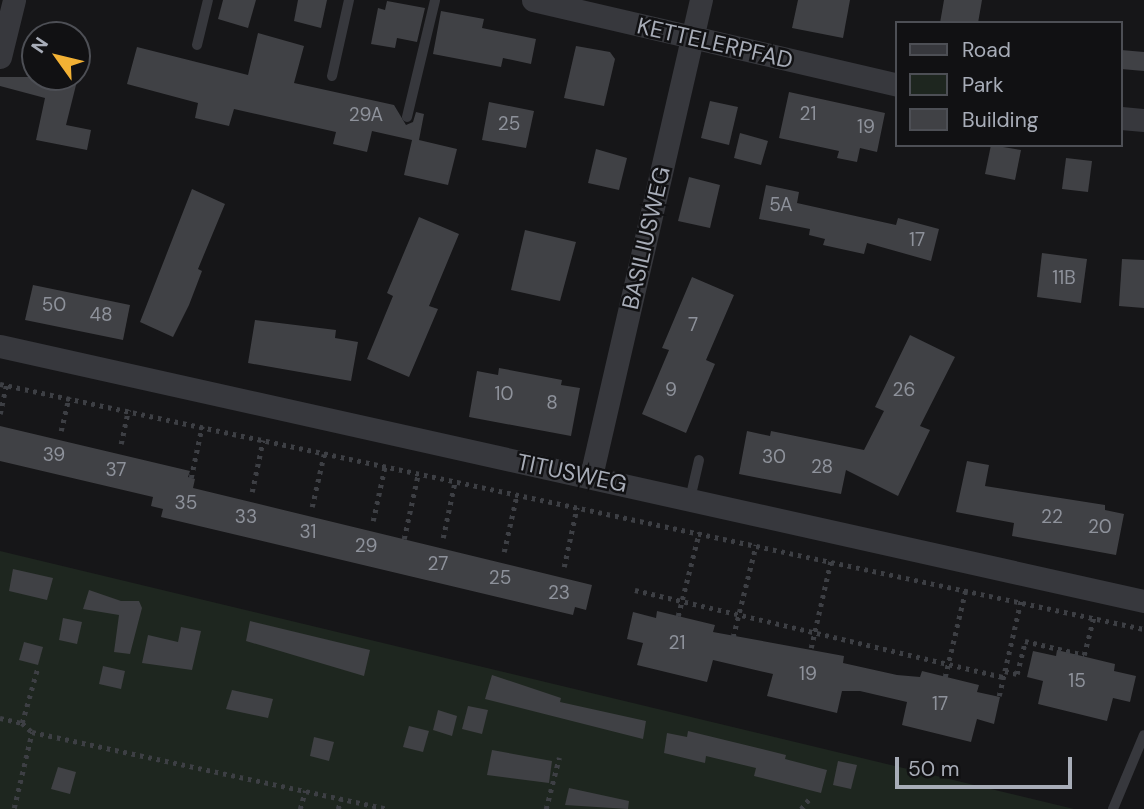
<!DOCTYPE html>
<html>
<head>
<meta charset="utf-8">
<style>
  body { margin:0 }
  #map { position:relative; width:1144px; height:809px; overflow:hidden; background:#161618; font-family:"DM Sans",sans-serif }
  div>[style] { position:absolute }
  .green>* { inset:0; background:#1e261f }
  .building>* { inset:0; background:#404145 }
  .path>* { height:4.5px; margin-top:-2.25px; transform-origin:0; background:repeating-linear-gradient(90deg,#3d3f44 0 3.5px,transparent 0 8.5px) }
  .service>* { height:10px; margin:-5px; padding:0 5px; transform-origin:5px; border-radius:5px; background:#37383d }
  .minor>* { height:23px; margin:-11.5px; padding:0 11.5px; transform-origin:11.5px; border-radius:11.5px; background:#37383d }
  span { translate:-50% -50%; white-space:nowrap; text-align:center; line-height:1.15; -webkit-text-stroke:5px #111113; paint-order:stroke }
  .number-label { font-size:19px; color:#8e929b }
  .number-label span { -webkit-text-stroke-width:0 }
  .street-label { font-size:23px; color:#a8adb8 }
  .legend { position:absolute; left:895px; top:21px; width:228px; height:126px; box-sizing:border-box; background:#111113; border:2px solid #4d4f55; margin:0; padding:9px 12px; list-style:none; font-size:21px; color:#a8adb8 }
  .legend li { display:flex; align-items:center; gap:14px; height:35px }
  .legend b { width:35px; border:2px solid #4d4f55 }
  .north { position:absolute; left:21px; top:21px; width:70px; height:70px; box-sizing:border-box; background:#111113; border:2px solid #4d4f55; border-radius:50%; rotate:304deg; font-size:19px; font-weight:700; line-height:28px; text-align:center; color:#a8adb8 }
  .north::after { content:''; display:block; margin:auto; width:24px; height:32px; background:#f2b134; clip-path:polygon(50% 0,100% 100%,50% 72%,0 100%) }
  .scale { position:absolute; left:895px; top:757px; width:177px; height:32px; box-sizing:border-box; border:4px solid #a8adb8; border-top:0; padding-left:9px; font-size:21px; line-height:24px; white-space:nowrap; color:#a8adb8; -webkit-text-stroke:5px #111113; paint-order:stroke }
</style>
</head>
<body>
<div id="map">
  <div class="green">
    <i style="clip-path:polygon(0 551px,1074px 809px,0 809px)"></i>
  </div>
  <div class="building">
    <i style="clip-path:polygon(223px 0,256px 0,248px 28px,218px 19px)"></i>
    <i style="clip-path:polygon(298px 0,327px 0,321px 28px,294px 21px)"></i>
    <i style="clip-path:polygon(798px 0,850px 0,843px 38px,792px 28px)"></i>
    <i style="clip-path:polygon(944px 0,982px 0,978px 23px,940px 23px)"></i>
    <i style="clip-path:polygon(387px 1px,425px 8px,417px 42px,397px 38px,395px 48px,371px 44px,378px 8px,385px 10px)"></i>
    <i style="clip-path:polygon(441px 11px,484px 19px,482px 28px,536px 39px,531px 64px,503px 58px,501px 67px,433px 54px)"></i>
    <i style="clip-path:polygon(258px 33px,304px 46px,294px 83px,394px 105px,406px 125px,413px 122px,416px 112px,424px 114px,419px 140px,457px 149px,448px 185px,404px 175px,412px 140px,372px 131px,367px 152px,333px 144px,336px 132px,234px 109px,229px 126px,195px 118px,198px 103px,127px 84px,137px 47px,248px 75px)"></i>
    <i style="clip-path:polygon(576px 46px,610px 52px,615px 59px,604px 106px,564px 98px)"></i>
    <i style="clip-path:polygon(1121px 50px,1144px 52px,1144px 71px,1121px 69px)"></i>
    <i style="clip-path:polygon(0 77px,78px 77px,66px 125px,91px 130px,87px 150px,36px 140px,45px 98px,0 86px)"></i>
    <i style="clip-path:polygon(789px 92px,885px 113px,877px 152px,860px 148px,857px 162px,837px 158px,839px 151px,779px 138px)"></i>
    <i style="clip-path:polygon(710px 101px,738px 107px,729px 145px,701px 138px)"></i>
    <i style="clip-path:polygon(489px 102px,534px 111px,526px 148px,482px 140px)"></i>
    <i style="clip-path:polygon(740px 133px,768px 141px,761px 165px,734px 158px)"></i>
    <i style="clip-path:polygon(991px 145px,1021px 150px,1015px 180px,985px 174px)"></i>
    <i style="clip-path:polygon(596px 149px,627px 158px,619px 190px,588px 183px)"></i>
    <i style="clip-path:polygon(1066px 158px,1092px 161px,1088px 192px,1062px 189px)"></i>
    <i style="clip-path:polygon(689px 177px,720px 185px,710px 228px,678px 221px)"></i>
    <i style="clip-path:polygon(766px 185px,799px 192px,797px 203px,896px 225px,898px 218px,939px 229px,931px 261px,867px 243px,864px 254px,823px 245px,825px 239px,809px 235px,810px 229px,759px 219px)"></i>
    <i style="clip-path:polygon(192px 189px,225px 204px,198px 269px,202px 271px,189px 305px,173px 337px,140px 322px)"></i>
    <i style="clip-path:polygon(419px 217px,459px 234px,429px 306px,438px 309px,409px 377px,367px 359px,393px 296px,387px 293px)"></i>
    <i style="clip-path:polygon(525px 230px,576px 242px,560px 301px,511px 290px)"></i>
    <i style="clip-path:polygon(1042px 253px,1087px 259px,1081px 303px,1037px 297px)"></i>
    <i style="clip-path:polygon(1122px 259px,1144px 260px,1144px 308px,1119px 306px)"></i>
    <i style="clip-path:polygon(692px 277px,734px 295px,706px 360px,715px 364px,686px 433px,642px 414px,669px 350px,662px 348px)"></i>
    <i style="clip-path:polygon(33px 285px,130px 305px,123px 340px,25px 320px)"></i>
    <i style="clip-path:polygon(255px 320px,336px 330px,335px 338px,358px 342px,351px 381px,248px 363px)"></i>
    <i style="clip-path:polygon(910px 335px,955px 357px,920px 426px,930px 430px,898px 496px,846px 470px,841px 494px,739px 474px,747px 431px,770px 436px,771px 431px,864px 450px,884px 411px,875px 407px)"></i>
    <i style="clip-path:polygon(499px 368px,562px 380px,561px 385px,580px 388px,571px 436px,469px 417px,477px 371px,498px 375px)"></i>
    <i style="clip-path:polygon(0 426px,190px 471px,188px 477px,195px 479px,193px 488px,592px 585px,586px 610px,575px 607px,573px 615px,161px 517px,163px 509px,151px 506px,153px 497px,0 461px)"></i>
    <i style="clip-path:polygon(967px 461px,989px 465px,985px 486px,1105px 505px,1105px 510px,1124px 514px,1116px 555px,1012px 536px,1014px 523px,956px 512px)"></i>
    <i style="clip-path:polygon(13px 569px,53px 578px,47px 600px,9px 591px)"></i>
    <i style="clip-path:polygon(89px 590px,121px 601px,139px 601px,142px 608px,130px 654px,114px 652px,119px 615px,83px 609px)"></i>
    <i style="clip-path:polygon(657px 611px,715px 625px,713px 632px,844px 656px,843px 663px,897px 675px,920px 677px,922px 671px,979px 685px,977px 692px,1000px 697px,994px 724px,977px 719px,971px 742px,902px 725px,907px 702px,860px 691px,842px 691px,837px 713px,767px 696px,773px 674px,713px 660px,707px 682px,637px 665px,643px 643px,627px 639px,633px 612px,656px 618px)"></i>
    <i style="clip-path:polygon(63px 618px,82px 622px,77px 644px,59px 640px)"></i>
    <i style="clip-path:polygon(250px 621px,370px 650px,364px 676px,246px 641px)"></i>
    <i style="clip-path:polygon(181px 627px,201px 631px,192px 670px,142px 663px,148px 635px,178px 642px)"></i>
    <i style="clip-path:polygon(24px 642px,43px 647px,38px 665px,19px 660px)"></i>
    <i style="clip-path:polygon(1057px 650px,1115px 664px,1114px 671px,1136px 676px,1130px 702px,1113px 698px,1107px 721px,1038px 704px,1043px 681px,1027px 677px,1033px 651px,1056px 656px)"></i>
    <i style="clip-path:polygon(103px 666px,125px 671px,121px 689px,99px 684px)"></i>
    <i style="clip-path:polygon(492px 675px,561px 698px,560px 702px,646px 721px,643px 739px,485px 699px)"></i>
    <i style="clip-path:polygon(232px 690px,273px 699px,268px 718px,226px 709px)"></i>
    <i style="clip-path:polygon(468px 706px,488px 710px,482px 734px,462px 729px)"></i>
    <i style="clip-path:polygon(438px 710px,457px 716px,452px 736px,433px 730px)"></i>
    <i style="clip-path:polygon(409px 726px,429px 731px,423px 752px,403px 747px)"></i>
    <i style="clip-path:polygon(688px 731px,786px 755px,785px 759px,827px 770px,821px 793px,754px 776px,756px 768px,706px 756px,705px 763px,664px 753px,667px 733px,687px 737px)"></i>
    <i style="clip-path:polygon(314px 737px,334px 742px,329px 761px,310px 756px)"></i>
    <i style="clip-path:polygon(492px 750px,552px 761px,549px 783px,487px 775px)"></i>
    <i style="clip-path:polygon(838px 761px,857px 765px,851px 789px,833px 785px)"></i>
    <i style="clip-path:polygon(58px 767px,76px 772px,70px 794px,51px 789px)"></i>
    <i style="clip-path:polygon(569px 788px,629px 801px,628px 809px,565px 805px)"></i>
  </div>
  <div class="path">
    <i style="left:0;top:384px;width:1170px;rotate:12.09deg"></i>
    <i style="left:0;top:414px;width:29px;rotate:-78deg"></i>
    <i style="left:61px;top:431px;width:35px;rotate:-77deg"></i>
    <i style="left:121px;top:444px;width:35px;rotate:-78deg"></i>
    <i style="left:191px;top:478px;width:53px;rotate:-78.1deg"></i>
    <i style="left:252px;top:492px;width:53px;rotate:-78.1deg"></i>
    <i style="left:312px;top:507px;width:54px;rotate:-77.2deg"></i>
    <i style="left:373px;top:521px;width:56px;rotate:-77.7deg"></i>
    <i style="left:443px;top:538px;width:58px;rotate:-78.1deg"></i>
    <i style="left:404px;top:539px;width:66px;rotate:-77.8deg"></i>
    <i style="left:504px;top:552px;width:59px;rotate:-77.4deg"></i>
    <i style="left:564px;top:567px;width:61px;rotate:-77.8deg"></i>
    <i style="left:635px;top:590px;width:378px;rotate:13.3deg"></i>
    <i style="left:678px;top:616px;width:86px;rotate:-75.8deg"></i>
    <i style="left:733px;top:637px;width:95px;rotate:-76deg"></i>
    <i style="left:811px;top:648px;width:90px;rotate:-77.2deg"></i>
    <i style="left:1005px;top:671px;width:12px;rotate:14deg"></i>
    <i style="left:1017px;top:674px;width:34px;rotate:-76deg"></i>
    <i style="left:1025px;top:641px;width:61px;rotate:13.3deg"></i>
    <i style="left:1084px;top:655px;width:40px;rotate:-75.6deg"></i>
    <i style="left:945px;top:677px;width:91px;rotate:-76.7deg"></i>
    <i style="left:999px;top:696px;width:98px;rotate:-77.1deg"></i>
    <i style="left:0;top:718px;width:23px;rotate:13deg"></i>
    <i style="left:22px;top:723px;width:13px;rotate:42deg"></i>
    <i style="left:32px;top:732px;width:363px;rotate:12.2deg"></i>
    <i style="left:22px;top:723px;width:55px;rotate:-74.2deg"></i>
    <i style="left:14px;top:808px;width:78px;rotate:-76.7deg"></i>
    <i style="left:300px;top:809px;width:19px;rotate:-74deg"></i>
    <i style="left:338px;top:809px;width:10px;rotate:-73deg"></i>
    <i style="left:546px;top:809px;width:53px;rotate:-75.7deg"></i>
    <i style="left:801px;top:809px;width:13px;rotate:-51deg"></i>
  </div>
  <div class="service">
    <i style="left:197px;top:45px;width:46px;rotate:-76.3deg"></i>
    <i style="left:332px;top:76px;width:78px;rotate:-77.4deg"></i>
    <i style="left:407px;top:117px;width:120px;rotate:-76.5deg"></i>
    <i style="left:690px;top:499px;width:40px;rotate:-77deg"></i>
    <i style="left:1113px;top:809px;width:80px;rotate:-67.3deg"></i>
  </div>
  <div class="minor">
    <i style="left:533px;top:0;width:374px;rotate:13.1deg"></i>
    <i style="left:0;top:57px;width:59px;rotate:-76.2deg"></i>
    <i style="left:1121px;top:118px;width:23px;rotate:5deg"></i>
    <i style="left:0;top:346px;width:1172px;rotate:12.57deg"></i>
    <i style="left:591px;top:476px;width:489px;rotate:-77deg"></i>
  </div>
  <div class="number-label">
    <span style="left:808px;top:114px">21</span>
    <span style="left:366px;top:115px">29A</span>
    <span style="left:509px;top:124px">25</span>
    <span style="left:866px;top:127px">19</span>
    <span style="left:781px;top:205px">5A</span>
    <span style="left:917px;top:240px">17</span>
    <span style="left:1064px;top:278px">11B</span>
    <span style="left:54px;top:305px">50</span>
    <span style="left:101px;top:315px">48</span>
    <span style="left:693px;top:325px">7</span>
    <span style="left:671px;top:390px">9</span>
    <span style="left:904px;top:390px">26</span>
    <span style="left:504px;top:394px">10</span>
    <span style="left:552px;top:403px">8</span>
    <span style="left:54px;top:455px">39</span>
    <span style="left:774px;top:457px">30</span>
    <span style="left:822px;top:467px">28</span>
    <span style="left:116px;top:470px">37</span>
    <span style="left:186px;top:503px">35</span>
    <span style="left:246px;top:517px">33</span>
    <span style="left:1052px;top:517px">22</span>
    <span style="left:1100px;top:527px">20</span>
    <span style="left:308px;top:532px">31</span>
    <span style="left:366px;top:546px">29</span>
    <span style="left:438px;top:564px">27</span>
    <span style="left:500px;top:578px">25</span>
    <span style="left:559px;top:593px">23</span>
    <span style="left:677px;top:643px">21</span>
    <span style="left:808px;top:674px">19</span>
    <span style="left:1077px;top:681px">15</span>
    <span style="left:940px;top:704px">17</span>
  </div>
  <div class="street-label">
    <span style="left:715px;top:43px;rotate:13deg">KETTELERPFAD</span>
    <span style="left:646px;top:238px;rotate:-77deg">BASILIUSWEG</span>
    <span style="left:572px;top:473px;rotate:12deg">TITUSWEG</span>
  </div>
  <ul class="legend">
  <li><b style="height:9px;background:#37383d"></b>Road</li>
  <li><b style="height:19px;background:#1e261f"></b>Park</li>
  <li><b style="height:19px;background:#404145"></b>Building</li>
  </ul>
  <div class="north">N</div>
  <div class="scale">50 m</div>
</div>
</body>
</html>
